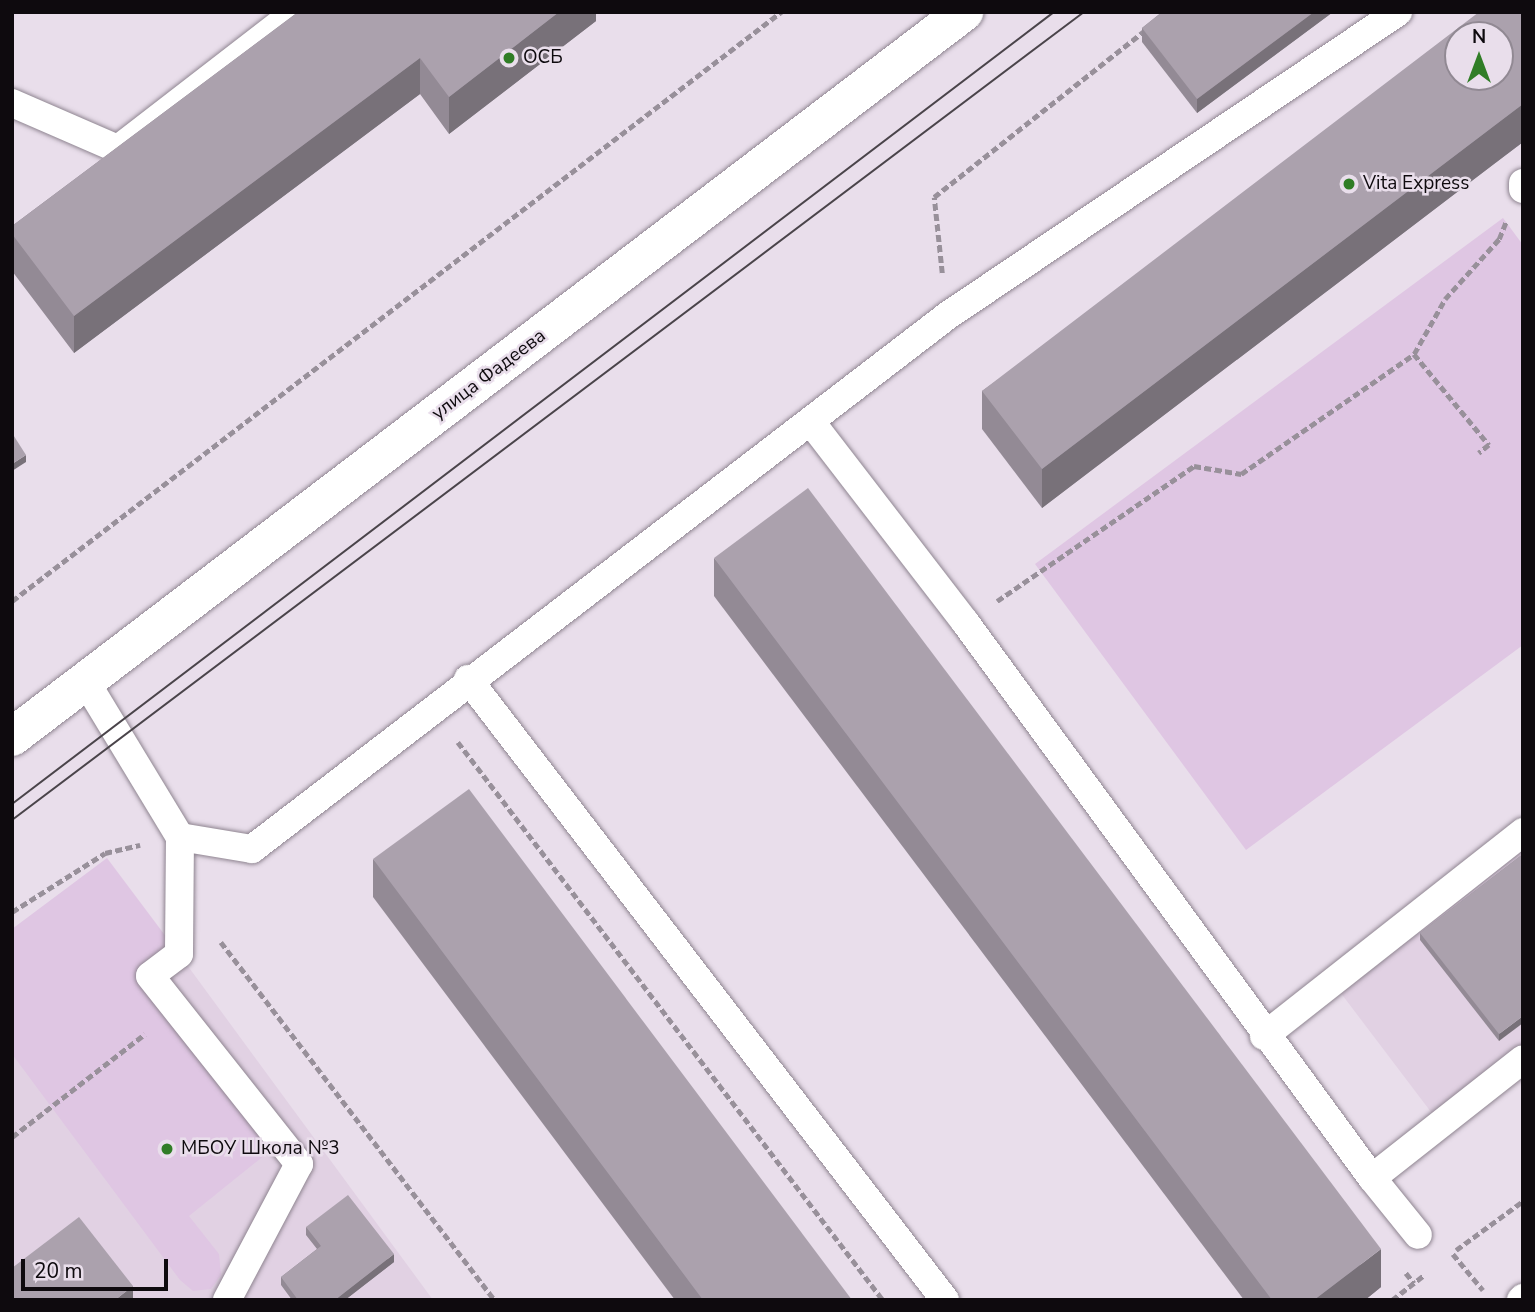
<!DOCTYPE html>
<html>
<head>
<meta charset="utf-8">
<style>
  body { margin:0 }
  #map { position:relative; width:1535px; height:1312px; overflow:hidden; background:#e9deeb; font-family:"Nunito Sans",sans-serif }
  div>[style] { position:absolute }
  .built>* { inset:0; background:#e1d1e3 }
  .green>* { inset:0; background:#dfc6e3 }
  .path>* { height:4.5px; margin-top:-2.25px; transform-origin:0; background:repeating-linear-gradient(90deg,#98909a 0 7px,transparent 0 10.5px) }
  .roads { filter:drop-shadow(0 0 2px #8f8591) drop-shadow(0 0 2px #8f8591) }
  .service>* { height:28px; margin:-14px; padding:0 14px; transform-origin:14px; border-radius:14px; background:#fff }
  .tertiary>* { height:38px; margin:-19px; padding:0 19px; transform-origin:19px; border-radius:19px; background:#fff }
  .tram>* { height:2px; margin:-1px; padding:0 1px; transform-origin:1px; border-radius:1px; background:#4a444a }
  .wall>* { inset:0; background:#938a95 }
  .shaded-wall>* { inset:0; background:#787179 }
  .building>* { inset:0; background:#aba1ad }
  .dots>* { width:19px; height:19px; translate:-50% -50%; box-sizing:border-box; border:4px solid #e9deeb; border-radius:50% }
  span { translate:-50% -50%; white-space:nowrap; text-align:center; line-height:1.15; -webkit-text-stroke:5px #e9deeb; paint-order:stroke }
  .poi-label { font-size:19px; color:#0e0a0e }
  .left { translate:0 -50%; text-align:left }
  .street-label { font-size:19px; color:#0e0a0e }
  .frame { position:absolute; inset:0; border:14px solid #0e0a0e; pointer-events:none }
  .north { position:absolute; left:1444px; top:21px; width:70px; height:70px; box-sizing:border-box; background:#e9deeb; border:2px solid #918993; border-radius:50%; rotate:0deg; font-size:19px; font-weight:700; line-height:28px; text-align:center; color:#0e0a0e }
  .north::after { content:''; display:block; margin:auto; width:24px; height:32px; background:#307d26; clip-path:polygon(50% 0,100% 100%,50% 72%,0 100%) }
  .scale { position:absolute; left:21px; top:1259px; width:147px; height:32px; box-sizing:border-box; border:4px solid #0e0a0e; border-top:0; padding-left:9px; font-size:21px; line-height:24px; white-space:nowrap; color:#0e0a0e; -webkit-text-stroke:5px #e9deeb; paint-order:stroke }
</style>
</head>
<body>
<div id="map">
  <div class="built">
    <i style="clip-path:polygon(1523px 849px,1523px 1047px,1434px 1116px,1340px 992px)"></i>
    <i style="clip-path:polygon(12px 929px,179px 954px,433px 1300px,12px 1300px)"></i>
  </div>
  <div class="green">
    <i style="clip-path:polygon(1503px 218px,1523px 245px,1523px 645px,1246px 850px,1035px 564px)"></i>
    <i style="clip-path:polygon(107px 858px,179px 954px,151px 976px,281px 1142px,189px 1216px,219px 1254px,221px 1275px,211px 1289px,193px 1291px,180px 1280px,12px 1054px,12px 929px)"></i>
  </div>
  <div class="path">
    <i style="left:942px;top:273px;width:76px;rotate:-96deg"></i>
    <i style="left:934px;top:197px;width:271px;rotate:-38.3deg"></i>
    <i style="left:1414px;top:354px;width:118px;rotate:50.5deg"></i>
    <i style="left:1489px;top:445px;width:13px;rotate:141deg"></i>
    <i style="left:12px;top:601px;width:969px;rotate:-37.45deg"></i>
    <i style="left:997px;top:601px;width:239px;rotate:-34.4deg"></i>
    <i style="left:1194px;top:466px;width:48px;rotate:9.7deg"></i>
    <i style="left:1241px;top:474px;width:211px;rotate:-34.7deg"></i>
    <i style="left:1414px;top:354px;width:63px;rotate:-60.6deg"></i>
    <i style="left:1445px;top:299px;width:81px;rotate:-48deg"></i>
    <i style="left:1499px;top:239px;width:18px;rotate:-68deg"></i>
    <i style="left:458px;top:742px;width:701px;rotate:52.71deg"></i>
    <i style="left:12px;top:912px;width:110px;rotate:-32.4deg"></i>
    <i style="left:105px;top:853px;width:36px;rotate:-13deg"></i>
    <i style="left:221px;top:942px;width:451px;rotate:52.6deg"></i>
    <i style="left:12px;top:1137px;width:168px;rotate:-37.8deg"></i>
    <i style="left:1456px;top:1250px;width:83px;rotate:-36.2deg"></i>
    <i style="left:1453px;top:1254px;width:47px;rotate:50.2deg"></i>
    <i style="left:1406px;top:1273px;width:13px;rotate:51deg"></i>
    <i style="left:1392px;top:1300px;width:41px;rotate:-38deg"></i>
  </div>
  <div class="roads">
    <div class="service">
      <i style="left:12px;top:103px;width:116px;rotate:23.5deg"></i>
      <i style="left:118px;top:149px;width:224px;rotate:-37.7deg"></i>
      <i style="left:1523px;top:183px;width:6px;rotate:90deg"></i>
      <i style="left:811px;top:422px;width:252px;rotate:52.4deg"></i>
      <i style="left:965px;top:622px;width:689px;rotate:53.8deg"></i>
      <i style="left:1372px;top:1178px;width:192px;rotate:-38.2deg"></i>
      <i style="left:468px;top:679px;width:783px;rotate:52.47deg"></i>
      <i style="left:86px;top:682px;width:181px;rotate:58.8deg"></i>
      <i style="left:180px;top:837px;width:117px;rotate:90.5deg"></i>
      <i style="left:179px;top:954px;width:36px;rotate:143deg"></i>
      <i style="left:150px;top:976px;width:240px;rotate:51.6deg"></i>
      <i style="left:299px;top:1164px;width:154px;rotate:117.9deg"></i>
      <i style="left:180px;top:837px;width:73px;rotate:9.5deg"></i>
      <i style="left:252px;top:849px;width:876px;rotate:-37.48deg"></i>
      <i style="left:947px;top:316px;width:544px;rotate:-33.98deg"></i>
      <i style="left:1264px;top:1036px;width:330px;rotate:-38.2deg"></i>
      <i style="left:1372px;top:1178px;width:73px;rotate:51.1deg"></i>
      <i style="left:1521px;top:1300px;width:3px;rotate:-45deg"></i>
    </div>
    <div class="tertiary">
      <i style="left:12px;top:737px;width:1197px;rotate:-37.29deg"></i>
    </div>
  </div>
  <div class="tram">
    <i style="left:12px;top:804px;width:1309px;rotate:-37.24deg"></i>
    <i style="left:12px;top:820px;width:1342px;rotate:-37.01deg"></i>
  </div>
  <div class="wall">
    <i style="clip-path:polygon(298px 12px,596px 12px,596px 21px,449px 134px,420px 94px,74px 353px,12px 271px,12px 226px)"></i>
    <i style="clip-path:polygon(1162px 12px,1333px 12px,1197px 113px,1142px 42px,1142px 28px)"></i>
    <i style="clip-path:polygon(1523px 12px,1523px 142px,1042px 508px,982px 429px,982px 391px)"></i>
    <i style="clip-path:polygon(714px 558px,1381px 1287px,1365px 1300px,1244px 1300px,714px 596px)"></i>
    <i style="clip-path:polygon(1523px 854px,1499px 1041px,1420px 940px,1420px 933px)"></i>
    <i style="clip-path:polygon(373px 859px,852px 1300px,675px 1300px,373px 897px)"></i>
    <i style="clip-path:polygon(306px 1227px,394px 1262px,345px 1300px,292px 1300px,281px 1285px,281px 1277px,317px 1249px,306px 1235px)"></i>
  </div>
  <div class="shaded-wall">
    <i style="clip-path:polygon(559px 12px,596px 12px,596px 21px,449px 134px,449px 97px)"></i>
    <i style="clip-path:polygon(1314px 12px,1333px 12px,1197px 113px,1197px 99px)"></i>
    <i style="clip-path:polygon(420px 58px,420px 94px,74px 353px,74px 316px)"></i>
    <i style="clip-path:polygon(1523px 104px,1523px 142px,1042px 508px,1042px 469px)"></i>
    <i style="clip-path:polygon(26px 455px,26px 462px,12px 471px,12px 464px)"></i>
    <i style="clip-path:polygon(1523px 1016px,1523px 1023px,1499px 1041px,1499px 1034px)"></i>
    <i style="clip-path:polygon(1381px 1249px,1381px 1287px,1365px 1300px,1314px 1300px)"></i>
    <i style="clip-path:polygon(394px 1254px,394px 1262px,345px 1300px,335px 1300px)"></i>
    <i style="clip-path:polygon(133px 1286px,133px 1300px,115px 1300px)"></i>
  </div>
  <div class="building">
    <i style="clip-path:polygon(298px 12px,559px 12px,449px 97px,420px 58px,74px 316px,12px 234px,12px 226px)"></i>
    <i style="clip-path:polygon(1162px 12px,1314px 12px,1197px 99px,1142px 28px)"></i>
    <i style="clip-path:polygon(evenodd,1479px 12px,1523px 12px,1523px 104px,1042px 469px,982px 391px,1479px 12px,1458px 35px,1500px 35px,1500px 77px,1458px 77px,1458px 35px)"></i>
    <i style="clip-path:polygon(12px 433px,26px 455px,12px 464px)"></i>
    <i style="clip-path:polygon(808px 488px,1381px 1249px,1314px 1300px,1272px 1300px,714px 558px)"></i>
    <i style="clip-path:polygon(469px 789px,852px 1300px,703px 1300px,373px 859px)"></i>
    <i style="clip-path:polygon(1523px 854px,1523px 1016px,1499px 1034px,1420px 933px)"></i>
    <i style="clip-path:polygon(348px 1195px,394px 1254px,335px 1300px,298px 1300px,281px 1277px,321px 1246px,306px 1227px)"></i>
    <i style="clip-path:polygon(79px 1217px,133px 1286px,115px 1300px,12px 1300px,12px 1268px)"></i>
  </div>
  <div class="dots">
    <i style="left:509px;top:58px;background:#307d26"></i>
    <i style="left:1349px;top:184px;background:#307d26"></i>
    <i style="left:167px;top:1149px;background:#307d26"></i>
  </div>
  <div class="poi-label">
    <span class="left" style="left:523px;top:58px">ОСБ</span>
    <span class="left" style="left:1363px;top:184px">Vita Express</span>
    <span class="left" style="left:181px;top:1149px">МБОУ Школа №3</span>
  </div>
  <div class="street-label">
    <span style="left:489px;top:375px;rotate:-37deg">улица Фадеева</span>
  </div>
  <div class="frame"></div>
  <div class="north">N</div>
  <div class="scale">20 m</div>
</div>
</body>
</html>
